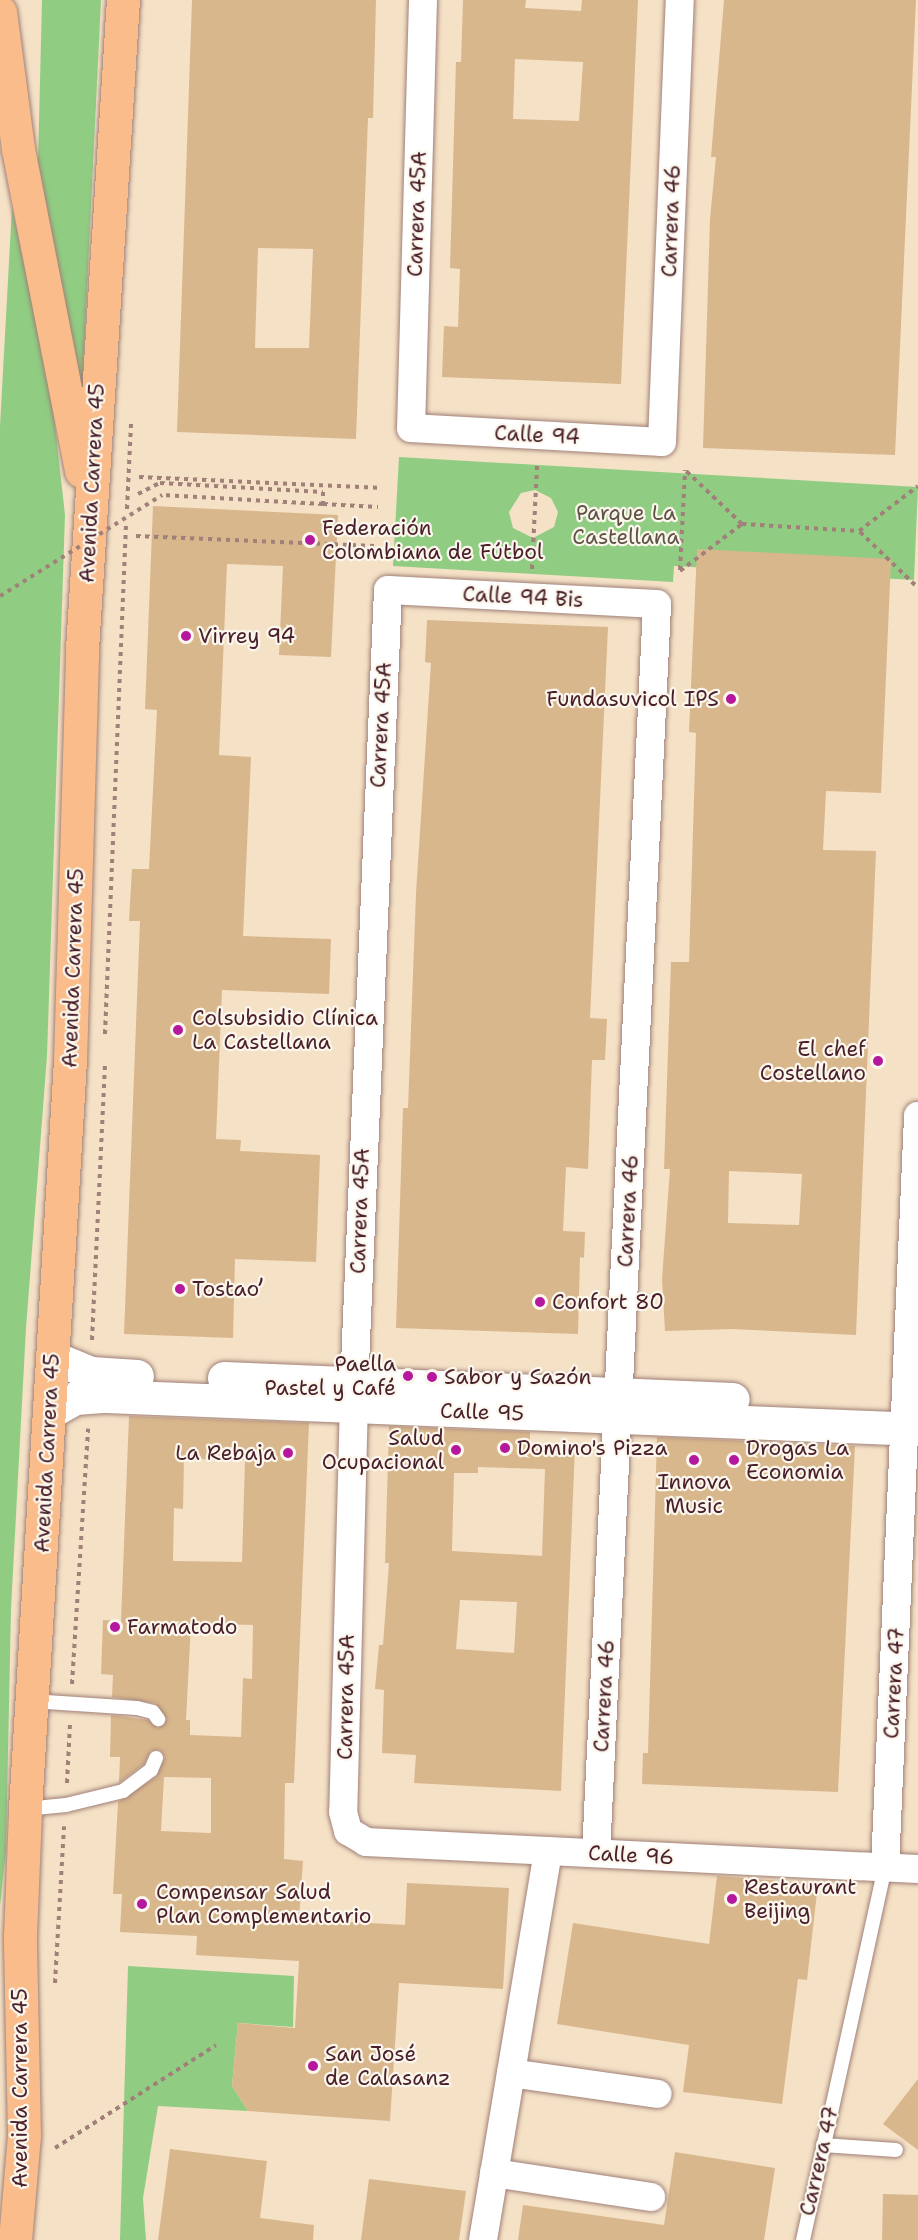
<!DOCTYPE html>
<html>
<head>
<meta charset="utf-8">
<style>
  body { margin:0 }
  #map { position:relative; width:918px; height:2240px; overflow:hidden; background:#f5e1c6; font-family:"Shantell Sans",sans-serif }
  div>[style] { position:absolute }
  .green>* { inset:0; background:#90cd83 }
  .building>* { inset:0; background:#d9b78d }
  .path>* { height:4px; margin-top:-2px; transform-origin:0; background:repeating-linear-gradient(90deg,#a08078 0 4.5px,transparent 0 9px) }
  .roads { filter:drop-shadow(0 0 2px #a08078) drop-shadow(0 0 2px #a08078) }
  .service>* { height:14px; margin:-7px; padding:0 7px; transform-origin:7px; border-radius:7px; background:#fff }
  .minor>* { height:28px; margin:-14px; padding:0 14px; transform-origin:14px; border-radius:14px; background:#fff }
  .tertiary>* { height:33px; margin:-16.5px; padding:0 16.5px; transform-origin:16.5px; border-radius:16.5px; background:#fff }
  .trunk>* { height:33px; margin:-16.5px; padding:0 16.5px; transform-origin:16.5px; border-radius:16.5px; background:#f9bc8a }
  .path-bridge>* { height:4px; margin-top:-2px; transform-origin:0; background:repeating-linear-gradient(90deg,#a08078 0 4.5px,transparent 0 9px) }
  .dots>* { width:16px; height:16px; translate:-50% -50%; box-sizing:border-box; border:3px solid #fbf7ec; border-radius:50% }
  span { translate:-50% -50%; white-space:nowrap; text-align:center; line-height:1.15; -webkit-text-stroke:4.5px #fbf7ec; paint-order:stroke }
  .street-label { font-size:21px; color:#4a1f2b }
  .park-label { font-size:21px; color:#5f5345 }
  .poi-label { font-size:21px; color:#4a1f2b }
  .left { translate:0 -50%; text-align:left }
  .right { translate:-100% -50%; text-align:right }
</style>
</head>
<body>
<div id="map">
  <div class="green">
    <i style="clip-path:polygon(42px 0,101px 0,82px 392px,38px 162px)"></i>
    <i style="clip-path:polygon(12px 207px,52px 398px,65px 515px,47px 1056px,26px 1328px,11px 1609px,6px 1850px,0 1906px,0 426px)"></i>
    <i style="clip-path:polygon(evenodd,399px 457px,918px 487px,914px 580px,674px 566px,673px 582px,393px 566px,399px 457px,535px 490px,551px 498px,558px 512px,554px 527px,533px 538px,513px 528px,509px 512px,521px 493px,535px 490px)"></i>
    <i style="clip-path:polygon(128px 1966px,294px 1976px,293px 2027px,238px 2023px,232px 2086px,248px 2111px,158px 2106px,143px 2198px,146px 2240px,120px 2240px)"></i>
  </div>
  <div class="building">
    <i style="clip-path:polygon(evenodd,192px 0,376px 0,373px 118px,368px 118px,356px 439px,177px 432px,192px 0,258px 248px,313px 249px,309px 348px,255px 348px,258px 248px)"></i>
    <i style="clip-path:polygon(evenodd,463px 0,526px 0,525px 8px,581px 11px,582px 0,638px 0,621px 384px,442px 377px,444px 326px,458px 327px,460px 269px,450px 268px,456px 62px,461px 62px,463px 0,515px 59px,583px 62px,579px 121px,513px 119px,515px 59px)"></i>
    <i style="clip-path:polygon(724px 0,916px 0,895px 455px,703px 448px,710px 219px,716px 157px,711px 157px)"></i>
    <i style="clip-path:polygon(153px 506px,338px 515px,331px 657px,279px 655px,283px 566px,227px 564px,219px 755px,251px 757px,243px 936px,331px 939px,329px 994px,222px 990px,216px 1139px,241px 1140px,240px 1151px,320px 1155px,316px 1262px,235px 1259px,233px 1338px,124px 1334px,140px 921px,129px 921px,132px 869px,149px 869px,157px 710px,145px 709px)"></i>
    <i style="clip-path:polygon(evenodd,697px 549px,891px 559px,881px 793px,826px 791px,823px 850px,876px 851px,856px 1335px,731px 1329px,665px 1331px,662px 1279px,670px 1169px,664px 1169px,671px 962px,689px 962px,696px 733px,689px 732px,697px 549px,729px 1171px,802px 1174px,799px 1225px,728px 1223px,729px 1171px)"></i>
    <i style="clip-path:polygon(427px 620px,608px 627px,590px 1018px,607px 1019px,605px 1060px,592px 1060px,588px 1169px,566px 1167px,563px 1231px,585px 1232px,584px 1258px,580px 1257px,578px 1334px,396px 1328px,403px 1108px,408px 1108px,416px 893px,431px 663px,425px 662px)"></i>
    <i style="clip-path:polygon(evenodd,129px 1416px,309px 1423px,294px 1783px,285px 1783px,284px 1859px,303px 1861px,299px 1919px,405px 1925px,407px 1883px,509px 1888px,503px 1989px,399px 1983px,390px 2121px,248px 2111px,232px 2086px,238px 2023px,295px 2028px,299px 1961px,196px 1955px,197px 1936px,120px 1932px,122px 1894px,113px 1894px,118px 1802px,156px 1777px,165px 1757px,160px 1750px,151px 1751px,144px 1764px,119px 1783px,120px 1757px,110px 1757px,111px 1715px,148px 1720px,158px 1728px,167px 1719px,155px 1703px,112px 1697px,113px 1675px,101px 1674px,103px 1620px,121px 1621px,129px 1416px,184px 1459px,245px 1460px,242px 1562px,173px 1561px,174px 1508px,183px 1509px,184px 1459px,129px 1416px,191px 1623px,253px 1625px,252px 1679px,243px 1678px,241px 1737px,190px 1735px,190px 1720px,186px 1720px,191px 1623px,129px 1416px,164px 1777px,211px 1778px,211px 1833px,161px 1831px,164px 1777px)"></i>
    <i style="clip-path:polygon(evenodd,389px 1426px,530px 1432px,530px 1444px,575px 1446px,561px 1791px,414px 1783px,416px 1755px,382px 1753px,384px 1690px,375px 1689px,379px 1645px,383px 1645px,389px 1563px,385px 1563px,389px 1426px,478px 1467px,545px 1469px,542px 1556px,452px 1551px,454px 1473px,478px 1473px,478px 1467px,389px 1426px,460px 1600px,517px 1602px,514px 1653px,456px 1649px,460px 1600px)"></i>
    <i style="clip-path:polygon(657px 1437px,855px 1446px,838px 1792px,642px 1784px,643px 1753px,648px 1753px)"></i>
    <i style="clip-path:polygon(717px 1876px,818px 1884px,807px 1980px,798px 1979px,782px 2104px,683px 2092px,689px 2045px,557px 2024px,573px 1923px,709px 1944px)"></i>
    <i style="clip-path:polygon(918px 2079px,918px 2150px,883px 2124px)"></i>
    <i style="clip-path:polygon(170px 2149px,267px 2161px,260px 2218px,314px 2225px,313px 2240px,158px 2240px)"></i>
    <i style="clip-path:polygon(675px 2152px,775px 2168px,764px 2240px,518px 2240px,523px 2205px,664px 2225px)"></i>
    <i style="clip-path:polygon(369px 2179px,466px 2191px,459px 2240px,361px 2240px)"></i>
    <i style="clip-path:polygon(883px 2194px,918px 2195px,918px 2240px,882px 2240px)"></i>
  </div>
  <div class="path">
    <i style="left:139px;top:477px;width:239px;rotate:2.6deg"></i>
    <i style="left:138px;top:494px;width:25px;rotate:-27deg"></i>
    <i style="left:160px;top:483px;width:163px;rotate:3.2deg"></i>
    <i style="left:323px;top:492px;width:12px;rotate:90deg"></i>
    <i style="left:323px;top:504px;width:161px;rotate:-176.8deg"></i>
    <i style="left:323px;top:504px;width:55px;rotate:3.1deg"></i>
    <i style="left:127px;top:509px;width:86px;rotate:-87.3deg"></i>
    <i style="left:742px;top:524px;width:117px;rotate:3.4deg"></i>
    <i style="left:136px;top:536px;width:239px;rotate:2.4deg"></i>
    <i style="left:532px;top:569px;width:104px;rotate:-87.2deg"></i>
    <i style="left:680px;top:570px;width:100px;rotate:-87.1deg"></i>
    <i style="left:680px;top:571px;width:78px;rotate:-37.2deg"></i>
    <i style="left:742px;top:524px;width:79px;rotate:-136.5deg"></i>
    <i style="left:915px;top:585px;width:78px;rotate:-136deg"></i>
    <i style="left:859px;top:531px;width:74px;rotate:-37.3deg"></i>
    <i style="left:105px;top:1034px;width:510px;rotate:-87.64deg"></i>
    <i style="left:92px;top:1340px;width:278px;rotate:-87.3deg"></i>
    <i style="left:72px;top:1684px;width:256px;rotate:-86.4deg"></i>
    <i style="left:67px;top:1783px;width:59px;rotate:-87.1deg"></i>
    <i style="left:55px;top:1983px;width:157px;rotate:-86.7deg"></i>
    <i style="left:55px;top:2148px;width:191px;rotate:-32.6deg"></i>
  </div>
  <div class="roads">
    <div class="service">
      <i style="left:31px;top:1701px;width:106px;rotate:3.8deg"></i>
      <i style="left:137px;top:1708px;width:16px;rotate:14deg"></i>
      <i style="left:153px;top:1712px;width:9px;rotate:54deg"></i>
      <i style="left:25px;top:1809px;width:41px;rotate:-5.6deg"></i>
      <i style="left:66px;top:1805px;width:59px;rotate:-13.8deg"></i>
      <i style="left:123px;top:1791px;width:35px;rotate:-37deg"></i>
      <i style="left:151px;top:1770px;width:13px;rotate:-67deg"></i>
      <i style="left:823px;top:2145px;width:73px;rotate:3.9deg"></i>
      <i style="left:803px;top:2240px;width:382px;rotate:-77.6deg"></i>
    </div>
    <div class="minor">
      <i style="left:423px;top:0;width:428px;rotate:91.6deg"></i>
      <i style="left:411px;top:428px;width:251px;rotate:3.2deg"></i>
      <i style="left:662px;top:442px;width:442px;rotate:-87.7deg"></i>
      <i style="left:596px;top:1853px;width:1250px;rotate:-87.2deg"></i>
      <i style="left:657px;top:604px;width:269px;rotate:-177deg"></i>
      <i style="left:388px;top:590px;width:774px;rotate:92.44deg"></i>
      <i style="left:355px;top:1363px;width:449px;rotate:91.5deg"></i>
      <i style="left:343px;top:1812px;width:20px;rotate:75deg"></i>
      <i style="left:348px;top:1831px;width:21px;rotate:31deg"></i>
      <i style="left:366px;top:1842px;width:182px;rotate:2.8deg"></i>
      <i style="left:548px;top:1851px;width:370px;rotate:2.8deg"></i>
      <i style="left:885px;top:1867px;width:752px;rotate:-87.48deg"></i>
      <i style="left:511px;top:2073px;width:148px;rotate:8.1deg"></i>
      <i style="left:494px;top:2173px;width:159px;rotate:8.7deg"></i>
      <i style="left:483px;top:2240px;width:394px;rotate:-80.5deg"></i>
    </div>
    <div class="tertiary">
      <i style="left:52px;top:1357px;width:42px;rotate:22.3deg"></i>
      <i style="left:91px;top:1373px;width:46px;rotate:3.7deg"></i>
      <i style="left:224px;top:1378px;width:509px;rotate:2.36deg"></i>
      <i style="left:50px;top:1412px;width:29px;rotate:-29deg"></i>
      <i style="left:75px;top:1398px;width:31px;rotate:-4deg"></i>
      <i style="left:106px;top:1396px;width:813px;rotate:2.33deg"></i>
    </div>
    <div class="trunk">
      <i style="left:0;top:12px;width:138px;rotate:82.5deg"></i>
      <i style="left:18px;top:149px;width:328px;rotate:78.9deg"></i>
      <i style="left:15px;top:2240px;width:105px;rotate:-85.1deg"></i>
      <i style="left:24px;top:2135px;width:199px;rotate:-91.2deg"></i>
      <i style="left:20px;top:1936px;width:127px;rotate:-87.7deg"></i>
      <i style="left:25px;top:1809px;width:749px;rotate:-86.56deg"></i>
      <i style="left:70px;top:1061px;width:412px;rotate:-88.3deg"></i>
      <i style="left:82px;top:649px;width:650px;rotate:-86.39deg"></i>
    </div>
  </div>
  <div class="path-bridge">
    <i style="left:0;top:596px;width:191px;rotate:-31.9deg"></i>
  </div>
  <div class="dots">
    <i style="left:310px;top:540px;background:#b5179e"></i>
    <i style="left:186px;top:636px;background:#b5179e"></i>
    <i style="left:731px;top:699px;background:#b5179e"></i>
    <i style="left:178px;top:1030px;background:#b5179e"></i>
    <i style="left:878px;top:1061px;background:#b5179e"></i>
    <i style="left:180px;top:1289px;background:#b5179e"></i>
    <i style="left:540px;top:1302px;background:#b5179e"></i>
    <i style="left:408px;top:1376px;background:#b5179e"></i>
    <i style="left:432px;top:1377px;background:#b5179e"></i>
    <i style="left:505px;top:1448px;background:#b5179e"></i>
    <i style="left:456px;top:1450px;background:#b5179e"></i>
    <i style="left:288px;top:1453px;background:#b5179e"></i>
    <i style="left:694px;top:1460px;background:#b5179e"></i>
    <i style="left:734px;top:1460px;background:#b5179e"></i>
    <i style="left:115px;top:1627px;background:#b5179e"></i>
    <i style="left:732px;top:1899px;background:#b5179e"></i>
    <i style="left:142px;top:1904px;background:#b5179e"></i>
    <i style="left:313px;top:2066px;background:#b5179e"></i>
  </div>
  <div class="street-label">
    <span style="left:417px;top:214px;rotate:-88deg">Carrera 45A</span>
    <span style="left:671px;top:221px;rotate:-88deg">Carrera 46</span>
    <span style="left:537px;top:435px;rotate:3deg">Calle 94</span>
    <span style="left:92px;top:483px;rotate:-87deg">Avenida Carrera 45</span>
    <span style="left:523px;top:597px;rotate:3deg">Calle 94 Bis</span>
    <span style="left:381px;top:725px;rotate:-87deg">Carrera 45A</span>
    <span style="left:73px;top:968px;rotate:-88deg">Avenida Carrera 45</span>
    <span style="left:360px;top:1211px;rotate:-88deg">Carrera 45A</span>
    <span style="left:628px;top:1211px;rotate:-87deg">Carrera 46</span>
    <span style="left:482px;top:1412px;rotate:2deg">Calle 95</span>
    <span style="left:47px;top:1453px;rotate:-87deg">Avenida Carrera 45</span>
    <span style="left:894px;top:1683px;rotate:-87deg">Carrera 47</span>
    <span style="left:604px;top:1696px;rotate:-87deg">Carrera 46</span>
    <span style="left:346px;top:1697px;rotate:-89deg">Carrera 45A</span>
    <span style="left:631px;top:1855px;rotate:3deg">Calle 96</span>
    <span style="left:20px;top:2088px;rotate:-90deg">Avenida Carrera 45</span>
    <span style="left:819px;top:2161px;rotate:-77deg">Carrera 47</span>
  </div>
  <div class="park-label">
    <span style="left:626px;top:525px">Parque La<br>Castellana</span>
  </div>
  <div class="poi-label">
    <span class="left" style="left:322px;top:540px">Federación<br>Colombiana de Fútbol</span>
    <span class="left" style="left:198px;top:636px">Virrey 94</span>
    <span class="right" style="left:719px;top:699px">Fundasuvicol IPS</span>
    <span class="left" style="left:192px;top:1030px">Colsubsidio Clínica<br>La Castellana</span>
    <span class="right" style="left:866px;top:1061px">El chef<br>Costellano</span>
    <span class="left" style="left:192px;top:1289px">Tostao’</span>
    <span class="left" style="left:552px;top:1302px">Confort 80</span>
    <span class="right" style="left:396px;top:1376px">Paella<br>Pastel y Café</span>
    <span class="left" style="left:444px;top:1377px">Sabor y Sazón</span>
    <span class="right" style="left:444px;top:1450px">Salud<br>Ocupacional</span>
    <span class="left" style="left:517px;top:1448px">Domino's Pizza</span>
    <span class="left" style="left:746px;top:1460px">Drogas La<br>Economia</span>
    <span class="right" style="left:276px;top:1453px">La Rebaja</span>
    <span style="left:694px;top:1494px">Innova<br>Music</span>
    <span class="left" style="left:127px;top:1627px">Farmatodo</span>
    <span class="left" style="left:744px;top:1899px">Restaurant<br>Beijing</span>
    <span class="left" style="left:156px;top:1904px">Compensar Salud<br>Plan Complementario</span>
    <span class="left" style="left:325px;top:2066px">San José<br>de Calasanz</span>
  </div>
</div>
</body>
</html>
